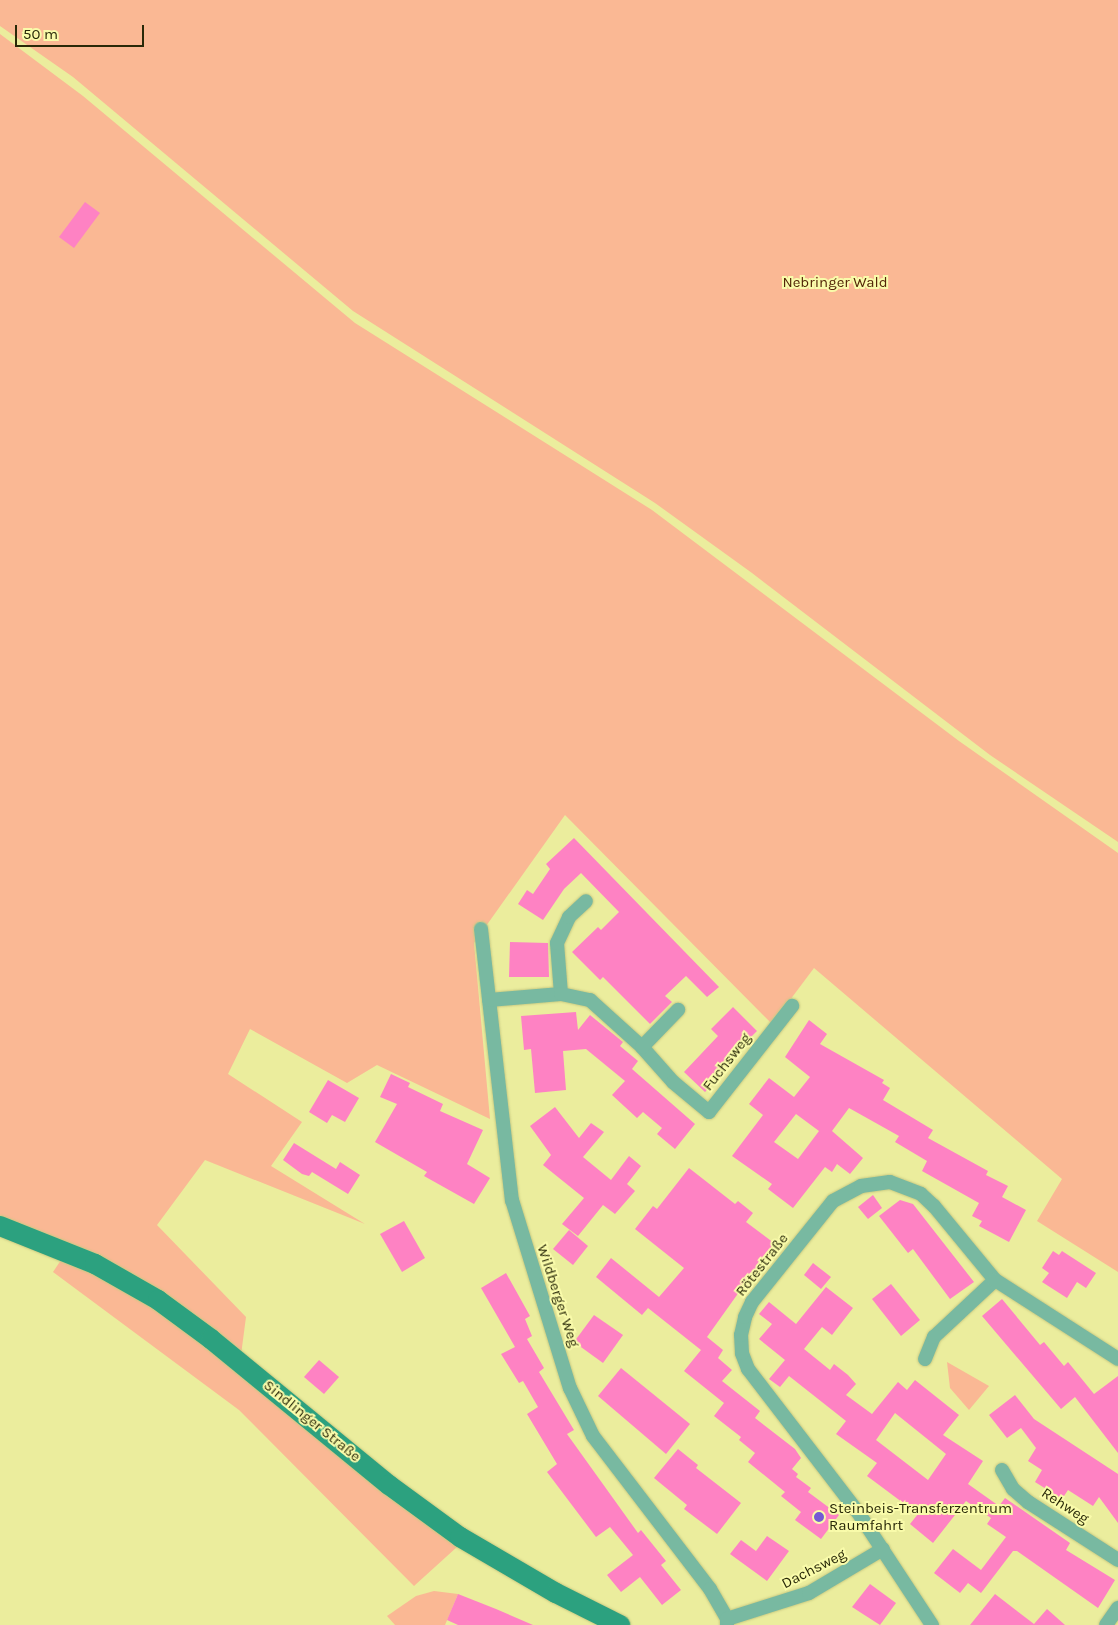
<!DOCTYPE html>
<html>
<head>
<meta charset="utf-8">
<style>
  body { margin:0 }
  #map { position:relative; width:1118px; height:1625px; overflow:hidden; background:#ebed9d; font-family:Karla,sans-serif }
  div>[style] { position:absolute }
  .green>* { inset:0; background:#fab894 }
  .building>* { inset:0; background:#fe82c3 }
  .roads { filter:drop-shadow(0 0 1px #c8ca82) drop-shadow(0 0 1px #c8ca82) }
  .street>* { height:14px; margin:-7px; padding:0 7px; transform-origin:7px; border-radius:7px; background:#78b9a1 }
  .secondary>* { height:20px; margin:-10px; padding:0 10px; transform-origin:10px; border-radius:10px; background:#2ca17f }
  .dots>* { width:14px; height:14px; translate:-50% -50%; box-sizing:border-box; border:2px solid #f9fbaa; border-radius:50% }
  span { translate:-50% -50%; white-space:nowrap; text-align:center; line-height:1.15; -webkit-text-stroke:4px #f9fbaa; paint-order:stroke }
  .park-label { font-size:15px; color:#522406 }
  .street-label { font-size:15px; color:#292908 }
  .poi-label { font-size:15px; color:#292908 }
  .left { translate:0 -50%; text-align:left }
  .scale { position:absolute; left:15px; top:25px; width:129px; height:22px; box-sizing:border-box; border:2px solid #292908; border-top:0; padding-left:6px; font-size:15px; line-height:18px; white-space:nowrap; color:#292908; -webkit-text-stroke:4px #f9fbaa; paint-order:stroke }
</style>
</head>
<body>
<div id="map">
  <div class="green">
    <i style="clip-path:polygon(0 0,1118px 0,1118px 842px,990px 755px,752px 573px,655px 503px,353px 311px,73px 77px,0 26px)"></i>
    <i style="clip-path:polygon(0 34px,83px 96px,355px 323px,652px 510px,959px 741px,1118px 853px,1118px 1272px,1037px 1221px,1062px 1179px,814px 968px,772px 1024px,565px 815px,474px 943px,490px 1119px,377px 1065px,347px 1083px,250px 1029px,228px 1074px,302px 1122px,271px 1166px,365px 1224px,205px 1160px,157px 1225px,246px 1317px,241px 1355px,0 1219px)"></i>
    <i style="clip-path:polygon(63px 1257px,157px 1308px,457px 1547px,414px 1586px,239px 1410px,53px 1272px)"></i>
    <i style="clip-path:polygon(947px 1362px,989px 1386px,969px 1410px,950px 1388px)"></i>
    <i style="clip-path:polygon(434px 1591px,458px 1594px,445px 1625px,395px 1625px,387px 1616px,416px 1596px)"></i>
  </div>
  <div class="building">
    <i style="clip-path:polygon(85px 202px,100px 213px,74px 248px,59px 237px)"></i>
    <i style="clip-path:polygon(574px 838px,719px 987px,707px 997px,686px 976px,665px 996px,672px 1002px,650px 1024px,603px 977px,600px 980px,572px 952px,598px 927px,601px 930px,619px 912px,581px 873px,564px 889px,543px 920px,518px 904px,527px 890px,533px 894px,550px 869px,546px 864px)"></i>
    <i style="clip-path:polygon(510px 942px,548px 943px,549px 977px,509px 977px)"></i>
    <i style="clip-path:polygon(733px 1007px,757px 1031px,724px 1064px,728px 1068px,705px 1092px,684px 1072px,718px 1036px,711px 1029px)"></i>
    <i style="clip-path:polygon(576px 1012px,578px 1030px,590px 1015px,623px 1042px,620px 1046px,638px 1061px,632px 1069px,695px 1124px,675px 1149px,657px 1134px,662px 1128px,643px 1112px,637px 1118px,612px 1095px,625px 1081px,586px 1049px,563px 1051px,566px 1090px,535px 1093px,531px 1049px,524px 1050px,521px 1016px)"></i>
    <i style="clip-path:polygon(evenodd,809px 1020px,827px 1034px,820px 1044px,884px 1080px,882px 1083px,890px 1088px,883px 1100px,933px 1130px,928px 1138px,988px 1171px,986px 1175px,1008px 1186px,1002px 1197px,1026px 1210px,1009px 1242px,979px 1226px,982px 1221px,972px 1216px,979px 1203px,922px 1171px,927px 1161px,895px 1142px,899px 1136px,849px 1108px,832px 1131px,863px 1158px,850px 1174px,837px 1164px,832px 1172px,825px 1167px,793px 1208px,768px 1189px,772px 1184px,732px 1156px,763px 1115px,749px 1104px,769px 1078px,794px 1097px,810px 1077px,785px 1057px,809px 1020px,796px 1114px,819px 1131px,798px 1159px,774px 1142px,796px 1114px)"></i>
    <i style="clip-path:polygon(391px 1074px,410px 1083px,408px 1087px,443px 1104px,440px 1111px,483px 1130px,467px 1164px,490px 1178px,474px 1204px,424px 1176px,427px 1172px,375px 1142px,397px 1104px,380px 1097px)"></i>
    <i style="clip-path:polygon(328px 1080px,359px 1098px,345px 1122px,332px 1115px,327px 1123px,309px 1112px)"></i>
    <i style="clip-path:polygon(555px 1107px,579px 1138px,591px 1123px,604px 1132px,583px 1157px,611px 1180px,629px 1156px,641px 1166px,627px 1184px,635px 1191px,615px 1214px,603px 1205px,578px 1236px,562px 1224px,584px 1198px,543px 1165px,551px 1155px,530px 1126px)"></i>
    <i style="clip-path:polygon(294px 1143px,336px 1169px,340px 1162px,360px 1175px,348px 1194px,312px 1172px,309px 1176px,302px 1174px,283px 1160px)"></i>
    <i style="clip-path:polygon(689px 1168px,735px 1204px,738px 1201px,753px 1213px,746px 1222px,774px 1243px,707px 1337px,723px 1350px,718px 1358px,732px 1370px,722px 1381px,760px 1411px,755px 1418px,795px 1449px,801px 1458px,792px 1469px,798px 1474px,796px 1477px,811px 1488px,808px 1492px,839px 1515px,821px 1539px,795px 1520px,801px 1512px,781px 1496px,785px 1492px,748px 1462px,755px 1453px,739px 1440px,741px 1437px,714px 1416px,724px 1403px,684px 1371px,701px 1350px,648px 1308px,642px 1315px,596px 1277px,611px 1258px,659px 1297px,684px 1268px,635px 1229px,653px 1206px,657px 1209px)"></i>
    <i style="clip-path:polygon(873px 1195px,882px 1208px,868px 1219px,858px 1207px)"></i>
    <i style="clip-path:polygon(900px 1200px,913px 1204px,974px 1282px,950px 1299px,913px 1249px,908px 1253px,879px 1216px)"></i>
    <i style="clip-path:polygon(404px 1221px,425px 1258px,402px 1272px,380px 1234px)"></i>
    <i style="clip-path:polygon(569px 1230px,588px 1246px,573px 1265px,553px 1249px)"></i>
    <i style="clip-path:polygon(1053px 1251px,1059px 1255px,1062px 1251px,1096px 1273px,1086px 1288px,1077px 1282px,1067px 1298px,1042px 1282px,1049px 1273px,1042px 1268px)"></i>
    <i style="clip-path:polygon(813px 1263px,831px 1277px,821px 1289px,804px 1275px)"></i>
    <i style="clip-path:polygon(506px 1273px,530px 1316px,525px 1319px,532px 1336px,527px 1339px,544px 1368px,539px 1372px,574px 1430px,567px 1434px,638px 1533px,641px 1530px,666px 1561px,661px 1565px,681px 1590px,662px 1605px,640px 1577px,621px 1592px,607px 1575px,633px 1555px,610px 1527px,596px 1537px,547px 1472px,557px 1464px,527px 1414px,538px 1407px,523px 1381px,519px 1383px,501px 1354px,515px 1347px,481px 1288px)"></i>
    <i style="clip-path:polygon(891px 1284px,920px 1320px,901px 1336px,872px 1299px)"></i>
    <i style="clip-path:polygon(evenodd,826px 1287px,853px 1308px,832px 1335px,822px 1327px,804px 1349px,830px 1370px,834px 1364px,848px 1375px,856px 1384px,846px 1395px,872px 1414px,898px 1382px,907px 1390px,915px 1380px,959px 1415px,943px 1435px,983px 1461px,968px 1484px,999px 1506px,1005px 1498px,1070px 1543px,1066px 1550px,1115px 1580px,1098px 1608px,1017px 1551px,1013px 1551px,981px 1593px,968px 1583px,960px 1593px,934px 1573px,953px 1549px,981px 1570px,1006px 1537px,987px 1524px,991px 1518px,966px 1501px,933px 1543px,910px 1524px,918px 1514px,867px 1476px,877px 1463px,836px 1434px,846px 1421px,789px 1376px,780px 1387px,769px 1379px,785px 1360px,759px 1339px,772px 1324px,759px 1314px,769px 1302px,796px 1324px,826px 1287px,895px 1413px,946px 1454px,928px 1480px,876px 1440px,895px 1413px)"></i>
    <i style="clip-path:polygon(1002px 1299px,1040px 1345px,1044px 1342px,1064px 1366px,1068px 1362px,1094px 1394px,1118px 1376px,1118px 1453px,1075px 1397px,1061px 1409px,982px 1316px)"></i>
    <i style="clip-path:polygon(594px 1315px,623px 1335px,603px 1363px,574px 1342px)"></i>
    <i style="clip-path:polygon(319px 1360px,339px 1377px,324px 1394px,304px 1377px)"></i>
    <i style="clip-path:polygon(621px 1368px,690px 1424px,666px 1454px,598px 1396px)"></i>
    <i style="clip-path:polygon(1015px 1395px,1034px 1419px,1118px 1474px,1118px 1523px,1099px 1497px,1093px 1506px,1068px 1490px,1062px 1499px,1035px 1482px,1042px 1470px,1028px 1461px,1036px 1448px,1021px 1428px,1007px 1438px,989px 1415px)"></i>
    <i style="clip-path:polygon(678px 1449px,698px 1465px,696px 1468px,741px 1503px,717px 1534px,684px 1509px,687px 1505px,654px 1478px)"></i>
    <i style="clip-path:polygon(767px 1536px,789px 1551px,767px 1581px,730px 1554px,741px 1540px,756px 1551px)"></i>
    <i style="clip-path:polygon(870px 1584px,896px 1603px,880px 1625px,852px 1607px)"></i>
    <i style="clip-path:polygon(458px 1594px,496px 1609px,533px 1625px,458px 1625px,447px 1620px)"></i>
    <i style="clip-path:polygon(995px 1594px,1034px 1624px,1047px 1609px,1065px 1625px,970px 1625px)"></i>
  </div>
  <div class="roads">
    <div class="street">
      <i style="left:481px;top:929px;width:273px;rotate:83.5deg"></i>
      <i style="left:512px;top:1200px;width:197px;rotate:72.9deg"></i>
      <i style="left:570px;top:1388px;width:53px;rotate:64.4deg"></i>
      <i style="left:593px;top:1436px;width:193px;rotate:52.6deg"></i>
      <i style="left:710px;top:1589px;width:34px;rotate:60deg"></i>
      <i style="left:727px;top:1619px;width:6px;rotate:90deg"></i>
      <i style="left:561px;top:994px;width:51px;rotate:-94.5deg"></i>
      <i style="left:557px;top:943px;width:29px;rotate:-65deg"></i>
      <i style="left:569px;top:917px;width:23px;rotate:-43deg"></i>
      <i style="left:489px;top:1000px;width:72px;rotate:-4.8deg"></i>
      <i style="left:561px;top:994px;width:30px;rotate:12deg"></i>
      <i style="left:590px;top:1000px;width:70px;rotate:42.1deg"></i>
      <i style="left:642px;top:1047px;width:47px;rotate:48.5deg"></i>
      <i style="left:673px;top:1082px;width:47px;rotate:39.8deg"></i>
      <i style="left:709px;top:1112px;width:135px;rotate:-51.9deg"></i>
      <i style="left:642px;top:1047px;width:52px;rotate:-45.8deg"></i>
      <i style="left:925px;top:1359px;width:24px;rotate:-68deg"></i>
      <i style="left:934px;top:1337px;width:83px;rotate:-43.1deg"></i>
      <i style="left:1002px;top:1470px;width:22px;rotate:60deg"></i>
      <i style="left:1013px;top:1489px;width:20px;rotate:41deg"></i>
      <i style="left:1028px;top:1502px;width:107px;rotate:32.8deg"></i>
      <i style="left:727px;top:1619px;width:86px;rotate:-17.6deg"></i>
      <i style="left:809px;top:1593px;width:86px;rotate:-30.7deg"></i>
      <i style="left:932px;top:1625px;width:136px;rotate:-123.3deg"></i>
      <i style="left:857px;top:1511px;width:179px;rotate:-127.5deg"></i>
      <i style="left:748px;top:1369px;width:17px;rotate:-111deg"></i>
      <i style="left:742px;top:1353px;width:18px;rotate:-93deg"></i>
      <i style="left:741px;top:1335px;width:18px;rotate:-77deg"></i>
      <i style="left:745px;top:1317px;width:17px;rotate:-65deg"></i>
      <i style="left:752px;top:1302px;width:129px;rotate:-51.3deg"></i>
      <i style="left:833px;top:1201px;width:32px;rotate:-28deg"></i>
      <i style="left:861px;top:1186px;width:29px;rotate:-8deg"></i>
      <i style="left:890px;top:1182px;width:33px;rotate:21deg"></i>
      <i style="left:921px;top:1194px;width:18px;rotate:43deg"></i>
      <i style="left:934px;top:1206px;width:96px;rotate:50.5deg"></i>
      <i style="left:995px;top:1280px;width:146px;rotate:32.7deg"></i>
      <i style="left:1106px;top:1625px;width:21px;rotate:-55deg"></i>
    </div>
    <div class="secondary">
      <i style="left:0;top:1226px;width:102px;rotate:21.8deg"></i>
      <i style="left:95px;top:1264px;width:73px;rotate:29.7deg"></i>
      <i style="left:158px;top:1300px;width:66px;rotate:36.3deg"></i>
      <i style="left:211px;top:1339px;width:230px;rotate:39.4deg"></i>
      <i style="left:389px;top:1485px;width:88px;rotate:36.2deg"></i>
      <i style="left:460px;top:1537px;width:111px;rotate:30.3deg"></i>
      <i style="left:556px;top:1593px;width:72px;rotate:26.6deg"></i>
    </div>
  </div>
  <div class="dots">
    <i style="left:819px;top:1517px;background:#755ad4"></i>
  </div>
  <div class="park-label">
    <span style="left:835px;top:283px">Nebringer Wald</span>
  </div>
  <div class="street-label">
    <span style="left:727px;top:1062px;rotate:-52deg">Fuchsweg</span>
    <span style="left:762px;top:1265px;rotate:-52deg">Rötestraße</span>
    <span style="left:558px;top:1296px;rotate:72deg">Wildberger Weg</span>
    <span style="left:312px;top:1421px;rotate:39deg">Sindlinger Straße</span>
    <span style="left:1065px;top:1506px;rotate:33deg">Rehweg</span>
    <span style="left:814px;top:1569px;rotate:-27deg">Dachsweg</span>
  </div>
  <div class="poi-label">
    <span class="left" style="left:829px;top:1517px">Steinbeis-Transferzentrum<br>Raumfahrt</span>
  </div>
  <div class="scale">50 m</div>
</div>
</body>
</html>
